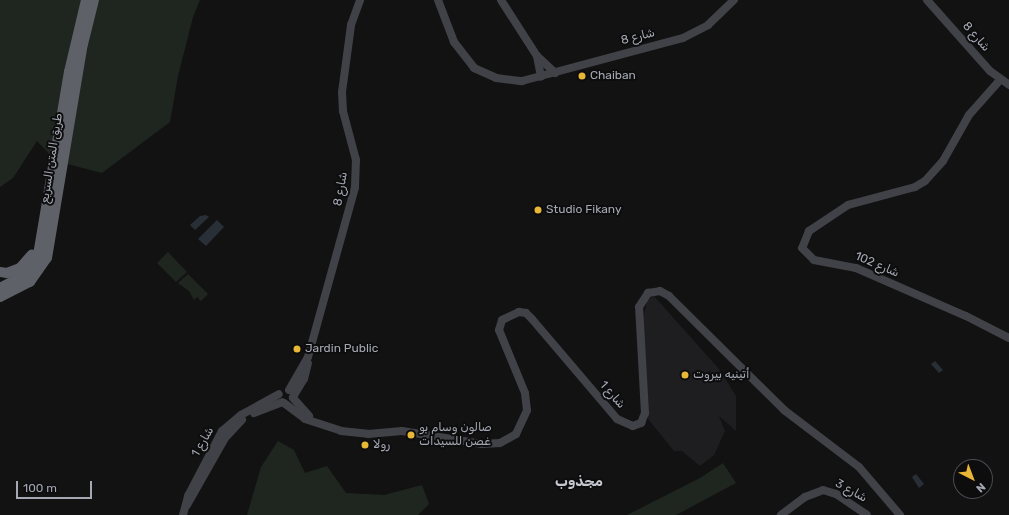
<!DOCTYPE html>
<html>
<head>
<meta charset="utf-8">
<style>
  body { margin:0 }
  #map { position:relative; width:1009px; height:515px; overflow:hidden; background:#121213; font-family:Rubik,"Noto Naskh Arabic",sans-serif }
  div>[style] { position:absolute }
  .built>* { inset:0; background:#1e1e20 }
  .green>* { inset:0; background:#1e261f }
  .water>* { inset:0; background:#292f36 }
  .secondary>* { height:8px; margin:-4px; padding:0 4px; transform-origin:4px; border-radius:4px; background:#414248 }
  .highway>* { height:10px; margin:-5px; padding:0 5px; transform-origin:5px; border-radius:5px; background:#5f6169 }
  .dots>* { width:11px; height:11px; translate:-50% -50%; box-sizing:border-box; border:2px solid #0d0d0e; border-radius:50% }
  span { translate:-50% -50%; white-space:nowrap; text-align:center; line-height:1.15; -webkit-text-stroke:4px #0d0d0e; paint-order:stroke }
  .street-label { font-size:12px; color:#a4a8b3 }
  .poi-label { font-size:12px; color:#a4a8b3 }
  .left { translate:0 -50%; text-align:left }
  .quarter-label { font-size:14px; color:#c5c7cf; font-weight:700 }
  .north { position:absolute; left:953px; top:459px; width:40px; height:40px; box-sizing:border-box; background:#0d0d0e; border:1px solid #494b50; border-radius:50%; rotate:138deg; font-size:11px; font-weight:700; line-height:16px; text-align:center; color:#a4a8b3 }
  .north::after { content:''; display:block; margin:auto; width:14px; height:18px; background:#e8b735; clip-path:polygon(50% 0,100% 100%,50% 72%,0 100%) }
  .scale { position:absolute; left:16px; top:481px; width:76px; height:18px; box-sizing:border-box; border:2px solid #a4a8b3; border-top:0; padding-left:5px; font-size:12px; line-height:14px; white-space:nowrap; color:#a4a8b3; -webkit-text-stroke:3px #0d0d0e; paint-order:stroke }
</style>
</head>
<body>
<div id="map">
  <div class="built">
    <i style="clip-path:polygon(654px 296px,719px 369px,736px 396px,736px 431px,719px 416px,725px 431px,714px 455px,700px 466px,682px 451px,674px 451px,648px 419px,643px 319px,647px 301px)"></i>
  </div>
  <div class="green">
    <i style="clip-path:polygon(0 0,200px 0,193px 17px,178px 76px,170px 122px,102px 173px,56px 161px,37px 141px,13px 178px,0 187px)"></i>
    <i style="clip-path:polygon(168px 252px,187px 272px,176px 282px,157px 263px)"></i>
    <i style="clip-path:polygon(188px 274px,208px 294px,201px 301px,197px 297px,194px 300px,189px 291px,178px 283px)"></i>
    <i style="clip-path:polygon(278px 441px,294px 450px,305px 473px,327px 466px,346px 493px,384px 495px,422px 485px,429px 504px,418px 515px,247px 515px,261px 467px)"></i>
    <i style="clip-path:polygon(723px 463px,736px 483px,676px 515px,627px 515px,700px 478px)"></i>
  </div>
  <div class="water">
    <i style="clip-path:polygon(206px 215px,209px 217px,195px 230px,190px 225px,200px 216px)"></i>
    <i style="clip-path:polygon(217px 220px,224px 227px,206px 246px,198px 239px)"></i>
    <i style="clip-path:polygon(935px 361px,943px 370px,939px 373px,931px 364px)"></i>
    <i style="clip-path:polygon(916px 474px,924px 484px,919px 488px,912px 477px)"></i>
  </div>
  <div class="secondary">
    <i style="left:438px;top:0;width:45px;rotate:69.1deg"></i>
    <i style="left:454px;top:42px;width:33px;rotate:52deg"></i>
    <i style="left:474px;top:68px;width:24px;rotate:24deg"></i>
    <i style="left:496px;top:78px;width:26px;rotate:7deg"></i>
    <i style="left:522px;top:81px;width:167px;rotate:-15deg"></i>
    <i style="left:683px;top:38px;width:28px;rotate:-27deg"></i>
    <i style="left:708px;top:25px;width:36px;rotate:-44deg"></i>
    <i style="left:501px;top:0;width:67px;rotate:57.3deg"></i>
    <i style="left:537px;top:56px;width:25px;rotate:43deg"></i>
    <i style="left:927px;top:0;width:95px;rotate:48.4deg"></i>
    <i style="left:990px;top:71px;width:24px;rotate:36deg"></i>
    <i style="left:537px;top:56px;width:21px;rotate:79deg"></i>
    <i style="left:1000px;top:80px;width:47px;rotate:131.5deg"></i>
    <i style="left:969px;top:115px;width:53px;rotate:119.5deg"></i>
    <i style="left:943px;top:161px;width:27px;rotate:132deg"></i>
    <i style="left:925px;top:181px;width:12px;rotate:149deg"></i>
    <i style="left:915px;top:187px;width:69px;rotate:165deg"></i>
    <i style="left:848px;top:205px;width:47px;rotate:146.3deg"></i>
    <i style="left:809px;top:231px;width:18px;rotate:112deg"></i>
    <i style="left:802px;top:248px;width:17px;rotate:45deg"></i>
    <i style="left:814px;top:260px;width:43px;rotate:10.8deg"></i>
    <i style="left:856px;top:268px;width:120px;rotate:23.6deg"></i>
    <i style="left:966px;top:316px;width:48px;rotate:27.1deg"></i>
    <i style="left:289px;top:390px;width:38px;rotate:-60deg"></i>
    <i style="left:308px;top:357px;width:176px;rotate:-74.5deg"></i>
    <i style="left:355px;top:187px;width:27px;rotate:-88deg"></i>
    <i style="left:356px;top:160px;width:51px;rotate:-104.9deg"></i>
    <i style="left:343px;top:111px;width:19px;rotate:-93deg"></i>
    <i style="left:342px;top:92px;width:68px;rotate:-82.3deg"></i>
    <i style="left:351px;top:25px;width:27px;rotate:-70deg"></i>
    <i style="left:293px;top:397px;width:21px;rotate:-59deg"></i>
    <i style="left:304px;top:379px;width:16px;rotate:-76deg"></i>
    <i style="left:293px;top:398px;width:24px;rotate:48deg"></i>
    <i style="left:284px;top:403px;width:26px;rotate:37deg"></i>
    <i style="left:305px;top:419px;width:38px;rotate:18deg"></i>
    <i style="left:341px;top:431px;width:27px;rotate:6deg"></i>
    <i style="left:368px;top:434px;width:34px;rotate:-5deg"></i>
    <i style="left:402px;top:431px;width:81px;rotate:9.2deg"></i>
    <i style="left:482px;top:444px;width:18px;rotate:-3deg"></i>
    <i style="left:500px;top:443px;width:18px;rotate:-29deg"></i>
    <i style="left:516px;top:434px;width:26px;rotate:-65deg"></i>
    <i style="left:527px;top:410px;width:17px;rotate:-97deg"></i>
    <i style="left:525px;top:393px;width:68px;rotate:-112.4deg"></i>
    <i style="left:499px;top:330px;width:10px;rotate:-73deg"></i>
    <i style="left:502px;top:320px;width:19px;rotate:-25deg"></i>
    <i style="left:519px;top:312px;width:7px;rotate:8deg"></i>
    <i style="left:526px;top:313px;width:8px;rotate:45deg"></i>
    <i style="left:532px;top:319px;width:131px;rotate:49.6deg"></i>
    <i style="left:617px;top:419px;width:17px;rotate:24deg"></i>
    <i style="left:633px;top:426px;width:9px;rotate:-21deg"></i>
    <i style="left:641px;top:423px;width:11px;rotate:-68deg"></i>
    <i style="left:645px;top:413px;width:106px;rotate:-93.2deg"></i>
    <i style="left:639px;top:307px;width:17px;rotate:-57deg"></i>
    <i style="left:648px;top:293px;width:12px;rotate:-9deg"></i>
    <i style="left:660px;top:291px;width:10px;rotate:29deg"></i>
    <i style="left:669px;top:296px;width:162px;rotate:44.7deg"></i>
    <i style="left:784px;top:410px;width:94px;rotate:37.2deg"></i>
    <i style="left:859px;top:467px;width:63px;rotate:49.5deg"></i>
    <i style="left:254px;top:413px;width:30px;rotate:-21deg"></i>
    <i style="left:187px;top:505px;width:77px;rotate:-60.4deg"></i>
    <i style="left:225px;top:438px;width:25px;rotate:-47deg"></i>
    <i style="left:183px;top:515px;width:20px;rotate:-75deg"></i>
    <i style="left:188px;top:496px;width:73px;rotate:-62.4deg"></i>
    <i style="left:222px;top:431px;width:25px;rotate:-40deg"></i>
    <i style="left:241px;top:415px;width:43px;rotate:-28.9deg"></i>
    <i style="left:781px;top:515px;width:30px;rotate:-37deg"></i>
    <i style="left:805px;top:497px;width:19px;rotate:-21deg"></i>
    <i style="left:823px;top:490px;width:14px;rotate:17deg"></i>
    <i style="left:836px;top:494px;width:37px;rotate:34deg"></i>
  </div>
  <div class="highway">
    <i style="left:0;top:272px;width:7px;rotate:8deg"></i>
    <i style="left:7px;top:273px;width:14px;rotate:-21deg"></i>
    <i style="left:20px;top:268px;width:18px;rotate:-49deg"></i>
    <i style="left:0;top:288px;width:27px;rotate:-28deg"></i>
    <i style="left:24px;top:275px;width:24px;rotate:-55deg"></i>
    <i style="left:38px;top:255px;width:186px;rotate:-80.4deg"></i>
    <i style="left:69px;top:72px;width:74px;rotate:-76.7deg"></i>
    <i style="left:0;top:297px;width:34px;rotate:-27deg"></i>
    <i style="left:30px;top:282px;width:29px;rotate:-55deg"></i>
    <i style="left:47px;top:258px;width:217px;rotate:-80.5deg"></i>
    <i style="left:83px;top:44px;width:45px;rotate:-76deg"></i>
  </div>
  <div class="dots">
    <i style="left:582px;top:76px;background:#e8b735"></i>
    <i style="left:538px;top:210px;background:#e8b735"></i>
    <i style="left:297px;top:349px;background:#e8b735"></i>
    <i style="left:685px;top:375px;background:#e8b735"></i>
    <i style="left:411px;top:435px;background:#e8b735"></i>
    <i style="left:365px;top:445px;background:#e8b735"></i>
  </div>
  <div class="street-label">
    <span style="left:638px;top:37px;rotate:-14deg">شارع 8</span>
    <span style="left:976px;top:37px;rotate:49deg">شارع 8</span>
    <span style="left:52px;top:158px;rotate:-81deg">طريق المتن السريع</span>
    <span style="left:341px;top:189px;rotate:-80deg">شارع 8</span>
    <span style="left:877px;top:265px;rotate:23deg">شارع 102</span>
    <span style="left:612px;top:395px;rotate:49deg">شارع 1</span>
    <span style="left:203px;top:442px;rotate:-60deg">شارع 1</span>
    <span style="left:851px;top:491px;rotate:29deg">شارع 3</span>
  </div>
  <div class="poi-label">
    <span class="left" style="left:590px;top:76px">Chaiban</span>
    <span class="left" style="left:546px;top:210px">Studio Fikany</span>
    <span class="left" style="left:305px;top:349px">Jardin Public</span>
    <span class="left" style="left:693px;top:375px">أتينيه بيروت</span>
    <span class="left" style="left:419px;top:435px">صالون وسام بو<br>غصن للسيدات</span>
    <span class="left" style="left:373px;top:445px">رولا</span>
  </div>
  <div class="quarter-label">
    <span style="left:579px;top:482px">مجذوب</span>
  </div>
  <div class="north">N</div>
  <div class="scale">100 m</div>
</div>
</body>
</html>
